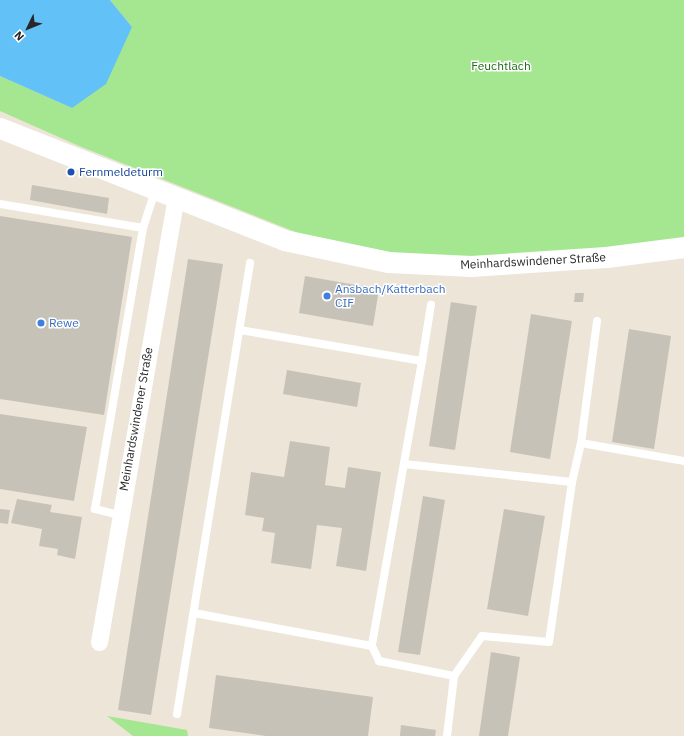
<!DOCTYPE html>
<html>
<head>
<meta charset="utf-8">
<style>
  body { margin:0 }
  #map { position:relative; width:684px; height:736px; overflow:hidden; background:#ece5d8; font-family:"IBM Plex Sans",sans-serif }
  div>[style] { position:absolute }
  .green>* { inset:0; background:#a5e790 }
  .water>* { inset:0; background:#62c1f7 }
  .building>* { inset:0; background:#c7c2b8 }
  .service>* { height:8px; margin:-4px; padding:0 4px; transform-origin:4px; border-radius:4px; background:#fff }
  .minor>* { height:17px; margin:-8.5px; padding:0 8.5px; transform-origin:8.5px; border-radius:8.5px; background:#fff }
  .tertiary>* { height:21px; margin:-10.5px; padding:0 10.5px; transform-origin:10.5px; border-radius:10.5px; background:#fff }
  .dots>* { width:11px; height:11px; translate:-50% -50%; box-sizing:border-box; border:2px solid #fff; border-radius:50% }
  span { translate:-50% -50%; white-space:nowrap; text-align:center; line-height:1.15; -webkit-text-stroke:3px #fff; paint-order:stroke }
  .park-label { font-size:12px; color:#1d6914 }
  .transit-label { font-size:12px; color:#164399 }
  .left { translate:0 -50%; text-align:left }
  .street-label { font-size:12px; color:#282828 }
  .shop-label { font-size:12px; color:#366cbe }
  .north { position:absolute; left:8px; top:8px; width:40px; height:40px; -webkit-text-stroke:3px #fff; paint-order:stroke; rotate:227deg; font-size:11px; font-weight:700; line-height:16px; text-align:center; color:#282828 }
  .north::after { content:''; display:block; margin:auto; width:14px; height:18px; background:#282828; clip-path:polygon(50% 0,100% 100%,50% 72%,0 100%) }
</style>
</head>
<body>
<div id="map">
  <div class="green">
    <i style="clip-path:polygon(110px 0,684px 0,684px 242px,473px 262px,393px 253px,298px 233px,79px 146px,0 111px,0 76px,72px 108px,132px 27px)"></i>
    <i style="clip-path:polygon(107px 716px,187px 730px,188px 736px,133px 736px)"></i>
  </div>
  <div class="water">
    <i style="clip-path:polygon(0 0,110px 0,132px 27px,106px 84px,72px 108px,0 76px)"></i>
  </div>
  <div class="building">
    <i style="clip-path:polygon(32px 185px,109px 198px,107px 214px,30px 200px)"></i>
    <i style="clip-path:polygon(0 216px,132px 237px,104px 415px,0 399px)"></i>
    <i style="clip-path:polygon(188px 259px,223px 264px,151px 715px,118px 710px)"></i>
    <i style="clip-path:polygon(305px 276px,379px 289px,373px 326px,299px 313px)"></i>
    <i style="clip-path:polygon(575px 293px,584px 293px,583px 302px,574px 302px)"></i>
    <i style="clip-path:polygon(451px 302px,477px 306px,455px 450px,429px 446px)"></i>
    <i style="clip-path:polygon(531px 314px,572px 321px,550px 459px,510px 452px)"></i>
    <i style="clip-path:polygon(629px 329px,671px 336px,654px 449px,612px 442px)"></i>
    <i style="clip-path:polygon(287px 370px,361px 383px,357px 407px,283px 394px)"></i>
    <i style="clip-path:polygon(0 414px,87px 427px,74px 501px,0 489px)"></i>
    <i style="clip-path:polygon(290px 441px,330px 447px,325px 485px,345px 488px,348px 467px,381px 472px,366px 571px,336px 566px,342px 528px,317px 525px,311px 569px,271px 563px,275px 533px,262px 531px,264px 518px,245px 515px,251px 472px,284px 477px)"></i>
    <i style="clip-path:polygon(423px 496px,445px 500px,420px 655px,398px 652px)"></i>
    <i style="clip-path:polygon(17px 499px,52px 505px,50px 512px,82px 517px,75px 559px,57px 555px,58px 549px,39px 546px,42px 529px,11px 523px)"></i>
    <i style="clip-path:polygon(0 509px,10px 510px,8px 524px,0 523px)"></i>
    <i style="clip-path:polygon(504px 509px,545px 516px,528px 616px,487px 609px)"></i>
    <i style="clip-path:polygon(491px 652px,520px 657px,508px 736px,479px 736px)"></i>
    <i style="clip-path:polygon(216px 675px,373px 697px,368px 736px,266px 736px,209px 728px)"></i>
    <i style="clip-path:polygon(401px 725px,436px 730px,435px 736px,400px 736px)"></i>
  </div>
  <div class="service">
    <i style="left:0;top:204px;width:145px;rotate:9.5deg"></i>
    <i style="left:143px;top:228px;width:40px;rotate:-72deg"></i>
    <i style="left:240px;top:330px;width:185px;rotate:9.7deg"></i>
    <i style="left:422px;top:361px;width:289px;rotate:100deg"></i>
    <i style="left:422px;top:361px;width:57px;rotate:-80.9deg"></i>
    <i style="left:581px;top:443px;width:105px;rotate:9.9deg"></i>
    <i style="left:404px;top:464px;width:169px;rotate:6.1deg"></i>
    <i style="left:119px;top:515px;width:25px;rotate:-166deg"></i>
    <i style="left:95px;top:509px;width:285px;rotate:-80.3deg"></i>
    <i style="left:194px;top:613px;width:181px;rotate:10.5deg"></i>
    <i style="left:372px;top:646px;width:17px;rotate:65deg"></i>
    <i style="left:379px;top:661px;width:76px;rotate:11.3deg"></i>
    <i style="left:454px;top:676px;width:49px;rotate:-55deg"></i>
    <i style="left:482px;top:636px;width:67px;rotate:5.1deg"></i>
    <i style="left:549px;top:642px;width:162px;rotate:-81.8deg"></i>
    <i style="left:572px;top:482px;width:40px;rotate:-77deg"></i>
    <i style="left:581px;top:443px;width:123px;rotate:-82.5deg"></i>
    <i style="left:177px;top:714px;width:457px;rotate:-80.8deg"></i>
    <i style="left:447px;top:736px;width:60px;rotate:-83.3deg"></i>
  </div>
  <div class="minor">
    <i style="left:99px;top:642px;width:453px;rotate:-80.2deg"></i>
  </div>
  <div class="tertiary">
    <i style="left:0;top:128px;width:305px;rotate:21.5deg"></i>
    <i style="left:284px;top:240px;width:106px;rotate:11.9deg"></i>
    <i style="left:388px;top:262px;width:83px;rotate:2.8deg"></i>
    <i style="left:471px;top:266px;width:135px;rotate:-3.8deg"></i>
    <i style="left:606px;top:257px;width:79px;rotate:-7.3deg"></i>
  </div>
  <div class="dots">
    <i style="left:71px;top:172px;background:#1a4fb4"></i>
    <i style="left:327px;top:296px;background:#3f7fe0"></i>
    <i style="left:41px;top:323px;background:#3f7fe0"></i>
  </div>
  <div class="park-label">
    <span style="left:501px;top:66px">Feuchtlach</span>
  </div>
  <div class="transit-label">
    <span class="left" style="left:79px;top:172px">Fernmeldeturm</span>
  </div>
  <div class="street-label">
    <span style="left:533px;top:261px;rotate:-3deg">Meinhardswindener Straße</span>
    <span style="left:136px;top:419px;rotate:-80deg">Meinhardswindener Straße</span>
  </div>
  <div class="shop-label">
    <span class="left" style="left:335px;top:296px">Ansbach/Katterbach<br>CIF</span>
    <span class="left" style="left:49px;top:323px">Rewe</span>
  </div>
  <div class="north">N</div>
</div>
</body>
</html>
